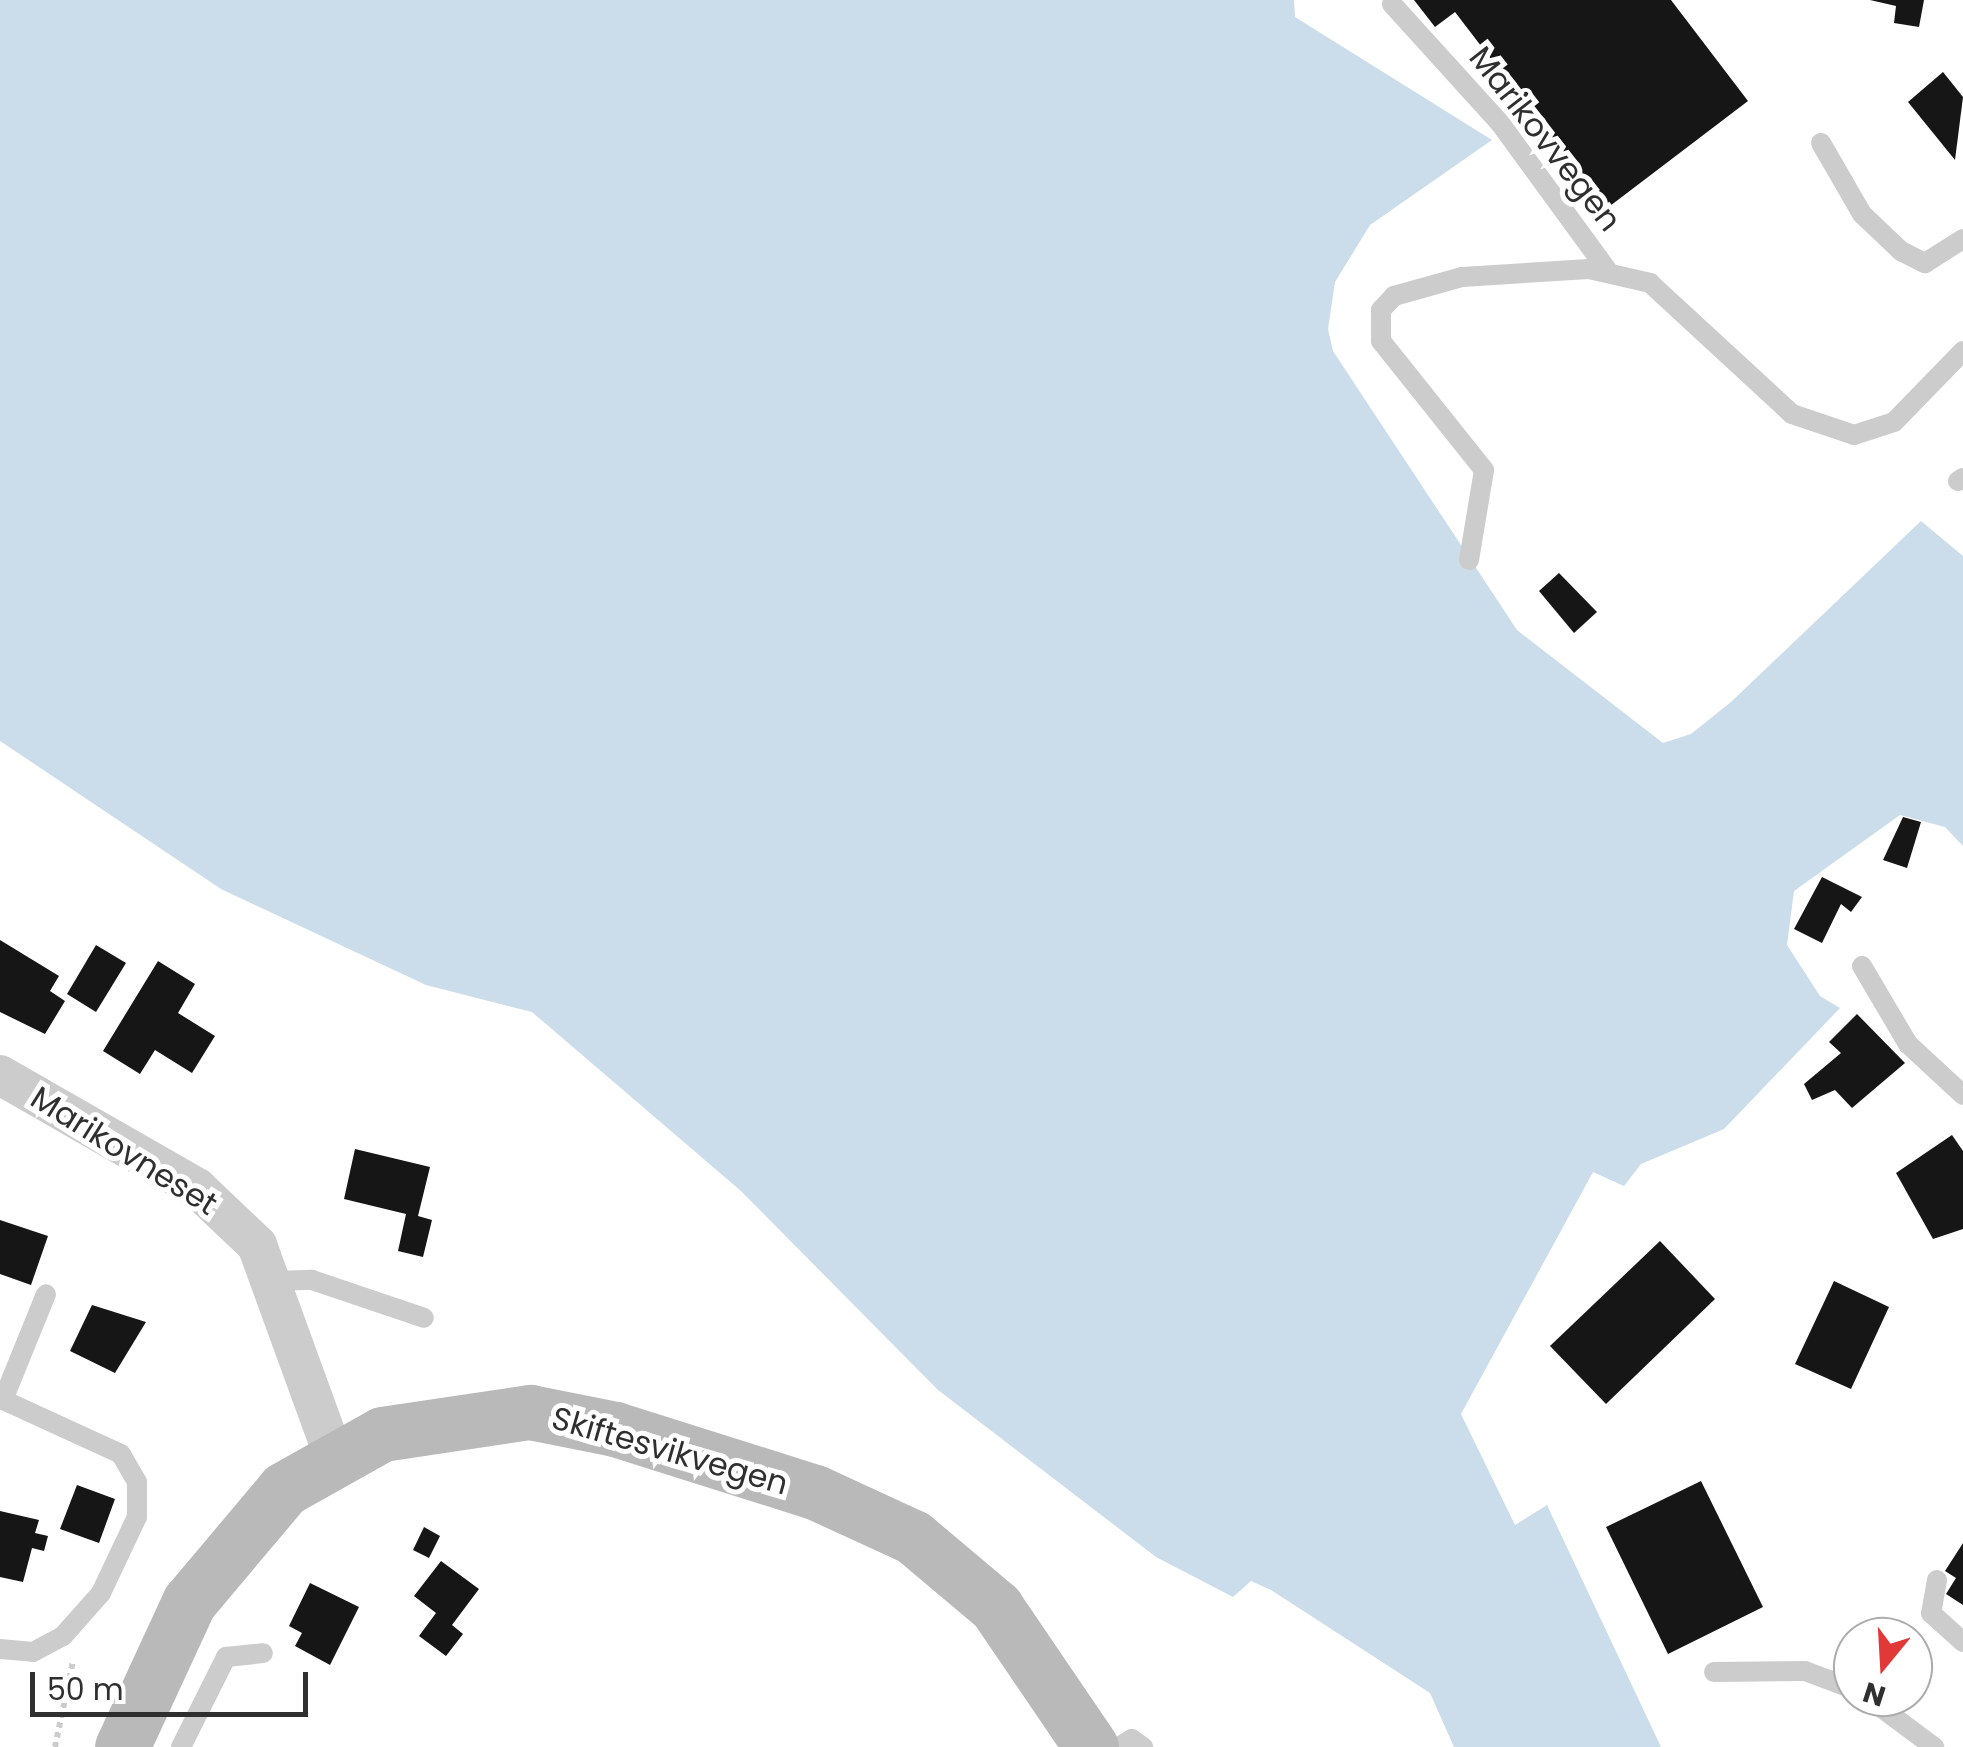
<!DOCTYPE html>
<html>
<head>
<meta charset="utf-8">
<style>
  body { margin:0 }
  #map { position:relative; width:1963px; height:1747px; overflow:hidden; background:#fff; font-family:Poppins,sans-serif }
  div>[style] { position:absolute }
  .water>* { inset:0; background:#cbdceb }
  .building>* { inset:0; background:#161616 }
  .path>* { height:6px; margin-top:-3px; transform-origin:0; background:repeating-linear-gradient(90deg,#ccc 0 5px,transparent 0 10px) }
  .service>* { height:20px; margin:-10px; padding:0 10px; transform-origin:10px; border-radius:10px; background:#ccc }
  .minor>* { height:40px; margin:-20px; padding:0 20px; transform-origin:20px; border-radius:20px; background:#ccc }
  .secondary>* { height:55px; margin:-27.5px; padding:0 27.5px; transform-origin:27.5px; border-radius:27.5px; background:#b9b9b9 }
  span { translate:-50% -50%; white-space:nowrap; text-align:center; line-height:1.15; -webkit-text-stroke:10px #fff; paint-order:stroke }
  .street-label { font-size:32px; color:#2f2f2f }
  .north { position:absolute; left:1833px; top:1617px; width:100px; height:100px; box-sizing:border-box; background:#fff; border:2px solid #acacac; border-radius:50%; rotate:198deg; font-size:28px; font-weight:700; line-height:40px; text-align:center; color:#2f2f2f }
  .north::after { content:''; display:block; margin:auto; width:35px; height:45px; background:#e03937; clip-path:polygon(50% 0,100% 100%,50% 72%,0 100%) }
  .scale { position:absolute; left:30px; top:1672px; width:278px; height:45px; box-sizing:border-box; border:5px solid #2f2f2f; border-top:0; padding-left:12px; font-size:30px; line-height:35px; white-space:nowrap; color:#2f2f2f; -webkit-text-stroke:8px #fff; paint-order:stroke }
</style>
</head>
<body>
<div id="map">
  <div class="water">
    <i style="clip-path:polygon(0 0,1294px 0,1295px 17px,1492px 140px,1370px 225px,1335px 282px,1328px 329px,1333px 351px,1517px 630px,1663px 743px,1691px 734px,1731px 702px,1921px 521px,1963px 556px,1963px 846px,1945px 827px,1900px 815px,1794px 891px,1787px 945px,1820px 996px,1840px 1008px,1724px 1129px,1641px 1164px,1624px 1186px,1593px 1172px,1461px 1414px,1515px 1525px,1547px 1505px,1661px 1747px,1454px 1747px,1430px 1693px,1271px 1590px,1251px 1581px,1233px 1597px,1156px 1557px,938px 1390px,741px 1191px,532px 1012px,426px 985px,221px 889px,0 741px)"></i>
  </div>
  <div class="building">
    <i style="clip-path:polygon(1414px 0,1671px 0,1748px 101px,1606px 209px,1455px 12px,1435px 27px)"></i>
    <i style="clip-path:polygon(1870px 0,1924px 0,1919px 27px,1894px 23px,1896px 6px)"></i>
    <i style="clip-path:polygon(1943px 72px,1963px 97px,1955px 160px,1908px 102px)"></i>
    <i style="clip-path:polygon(1559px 573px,1597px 612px,1574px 633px,1539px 591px)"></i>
    <i style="clip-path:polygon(1903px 817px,1921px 822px,1907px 868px,1883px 860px)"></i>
    <i style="clip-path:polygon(1822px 877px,1862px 897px,1851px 912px,1841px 904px,1822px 943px,1794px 929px)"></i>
    <i style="clip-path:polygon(0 940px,59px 976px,50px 991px,65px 1001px,45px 1034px,0 1012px)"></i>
    <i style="clip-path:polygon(96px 945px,126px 963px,96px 1012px,67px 994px)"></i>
    <i style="clip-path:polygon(158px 961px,195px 984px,178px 1013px,215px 1036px,192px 1073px,155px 1050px,140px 1074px,103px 1051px)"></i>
    <i style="clip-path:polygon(1857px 1014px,1905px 1063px,1852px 1108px,1835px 1090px,1812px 1100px,1804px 1084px,1841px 1053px,1829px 1042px)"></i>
    <i style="clip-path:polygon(1952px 1135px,1963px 1151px,1963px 1229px,1933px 1239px,1896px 1173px)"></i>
    <i style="clip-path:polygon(355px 1149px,430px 1167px,418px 1216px,432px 1220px,423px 1257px,398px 1251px,406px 1214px,344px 1199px)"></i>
    <i style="clip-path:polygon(0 1220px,48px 1236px,31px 1285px,0 1274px)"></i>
    <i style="clip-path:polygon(1660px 1241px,1715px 1299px,1606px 1404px,1550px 1346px)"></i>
    <i style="clip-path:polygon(1834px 1281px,1889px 1307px,1851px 1389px,1795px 1364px)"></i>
    <i style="clip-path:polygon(92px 1305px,146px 1322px,115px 1373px,70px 1351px)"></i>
    <i style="clip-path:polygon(1701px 1481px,1763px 1607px,1668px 1654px,1606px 1527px)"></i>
    <i style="clip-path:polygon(77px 1485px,115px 1499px,99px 1543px,60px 1529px)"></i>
    <i style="clip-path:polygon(0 1511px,39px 1520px,35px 1533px,48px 1536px,44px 1551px,32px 1548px,23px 1582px,0 1577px)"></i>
    <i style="clip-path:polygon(424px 1527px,440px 1536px,429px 1558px,413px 1550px)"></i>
    <i style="clip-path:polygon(1963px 1543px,1963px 1605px,1946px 1594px,1956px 1578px,1945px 1571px)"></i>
    <i style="clip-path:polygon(441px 1561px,479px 1589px,452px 1625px,463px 1634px,446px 1656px,419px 1636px,436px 1613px,414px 1596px)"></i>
    <i style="clip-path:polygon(310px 1583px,359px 1607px,330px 1665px,295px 1646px,302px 1633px,289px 1626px)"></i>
  </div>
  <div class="path">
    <i style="left:55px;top:1747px;width:88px;rotate:-78.2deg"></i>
  </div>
  <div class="service">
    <i style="left:1392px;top:4px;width:161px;rotate:47.8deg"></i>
    <i style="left:1500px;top:123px;width:182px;rotate:53.9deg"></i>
    <i style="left:1821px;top:143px;width:82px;rotate:60deg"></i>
    <i style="left:1862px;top:214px;width:54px;rotate:43.5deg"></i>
    <i style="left:1901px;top:251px;width:27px;rotate:27deg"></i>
    <i style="left:1925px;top:263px;width:45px;rotate:-32.3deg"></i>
    <i style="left:1958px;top:481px;width:6px;rotate:-31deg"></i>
    <i style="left:1469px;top:560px;width:91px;rotate:-80.5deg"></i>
    <i style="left:1484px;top:470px;width:165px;rotate:-128.6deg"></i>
    <i style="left:1381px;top:341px;width:31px;rotate:-90deg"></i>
    <i style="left:1381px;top:310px;width:19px;rotate:-47deg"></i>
    <i style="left:1394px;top:296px;width:71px;rotate:-15.6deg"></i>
    <i style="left:1462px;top:277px;width:127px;rotate:-3.6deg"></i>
    <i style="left:1589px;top:269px;width:63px;rotate:12.9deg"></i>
    <i style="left:1650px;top:283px;width:193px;rotate:42.7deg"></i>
    <i style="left:1792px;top:414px;width:65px;rotate:18.7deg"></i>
    <i style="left:1854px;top:435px;width:42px;rotate:-18deg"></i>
    <i style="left:1894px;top:422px;width:99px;rotate:-45.8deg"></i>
    <i style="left:1862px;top:966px;width:91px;rotate:59.5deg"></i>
    <i style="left:1908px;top:1044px;width:75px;rotate:42.8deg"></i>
    <i style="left:276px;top:1281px;width:36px;rotate:-2deg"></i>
    <i style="left:312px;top:1280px;width:118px;rotate:18.7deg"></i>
    <i style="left:1937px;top:1580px;width:34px;rotate:100deg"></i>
    <i style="left:1931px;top:1613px;width:43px;rotate:42.2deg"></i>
    <i style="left:0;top:1649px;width:33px;rotate:5deg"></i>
    <i style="left:33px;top:1652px;width:34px;rotate:-28deg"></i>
    <i style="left:63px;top:1636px;width:57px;rotate:-48.5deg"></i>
    <i style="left:101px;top:1593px;width:84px;rotate:-64.7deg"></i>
    <i style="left:137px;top:1517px;width:35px;rotate:-90deg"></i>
    <i style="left:137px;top:1482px;width:32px;rotate:-120deg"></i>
    <i style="left:121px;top:1454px;width:130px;rotate:-155.4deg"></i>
    <i style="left:3px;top:1400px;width:114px;rotate:-67.9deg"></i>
    <i style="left:1714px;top:1672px;width:91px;rotate:-0.6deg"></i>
    <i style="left:1805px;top:1671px;width:51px;rotate:20.6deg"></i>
    <i style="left:1867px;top:1697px;width:84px;rotate:36.7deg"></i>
    <i style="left:181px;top:1747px;width:101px;rotate:-63.4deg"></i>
    <i style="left:226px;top:1657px;width:37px;rotate:-6deg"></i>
    <i style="left:1119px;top:1747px;width:15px;rotate:-32deg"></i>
    <i style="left:1132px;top:1739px;width:14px;rotate:36deg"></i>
  </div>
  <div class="minor">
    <i style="left:0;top:1075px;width:227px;rotate:29.8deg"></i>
    <i style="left:197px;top:1188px;width:83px;rotate:43.5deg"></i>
    <i style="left:257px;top:1245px;width:225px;rotate:70deg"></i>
  </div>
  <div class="secondary">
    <i style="left:122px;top:1747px;width:160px;rotate:-65.2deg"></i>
    <i style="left:189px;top:1602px;width:148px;rotate:-49.9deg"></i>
    <i style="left:284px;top:1489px;width:112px;rotate:-29.3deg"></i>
    <i style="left:382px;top:1434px;width:150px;rotate:-8.5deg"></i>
    <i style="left:530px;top:1412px;width:87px;rotate:11.3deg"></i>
    <i style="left:615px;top:1429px;width:210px;rotate:17.5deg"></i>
    <i style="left:815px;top:1492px;width:108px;rotate:24.7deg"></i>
    <i style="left:913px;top:1537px;width:109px;rotate:40.1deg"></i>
    <i style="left:996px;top:1607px;width:169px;rotate:55.8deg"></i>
  </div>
  <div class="street-label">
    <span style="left:1545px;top:139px;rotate:52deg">Marikovvegen</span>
    <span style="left:124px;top:1151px;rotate:32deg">Marikovneset</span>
    <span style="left:670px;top:1451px;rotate:16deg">Skiftesvikvegen</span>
  </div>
  <div class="north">N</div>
  <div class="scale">50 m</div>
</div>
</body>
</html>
